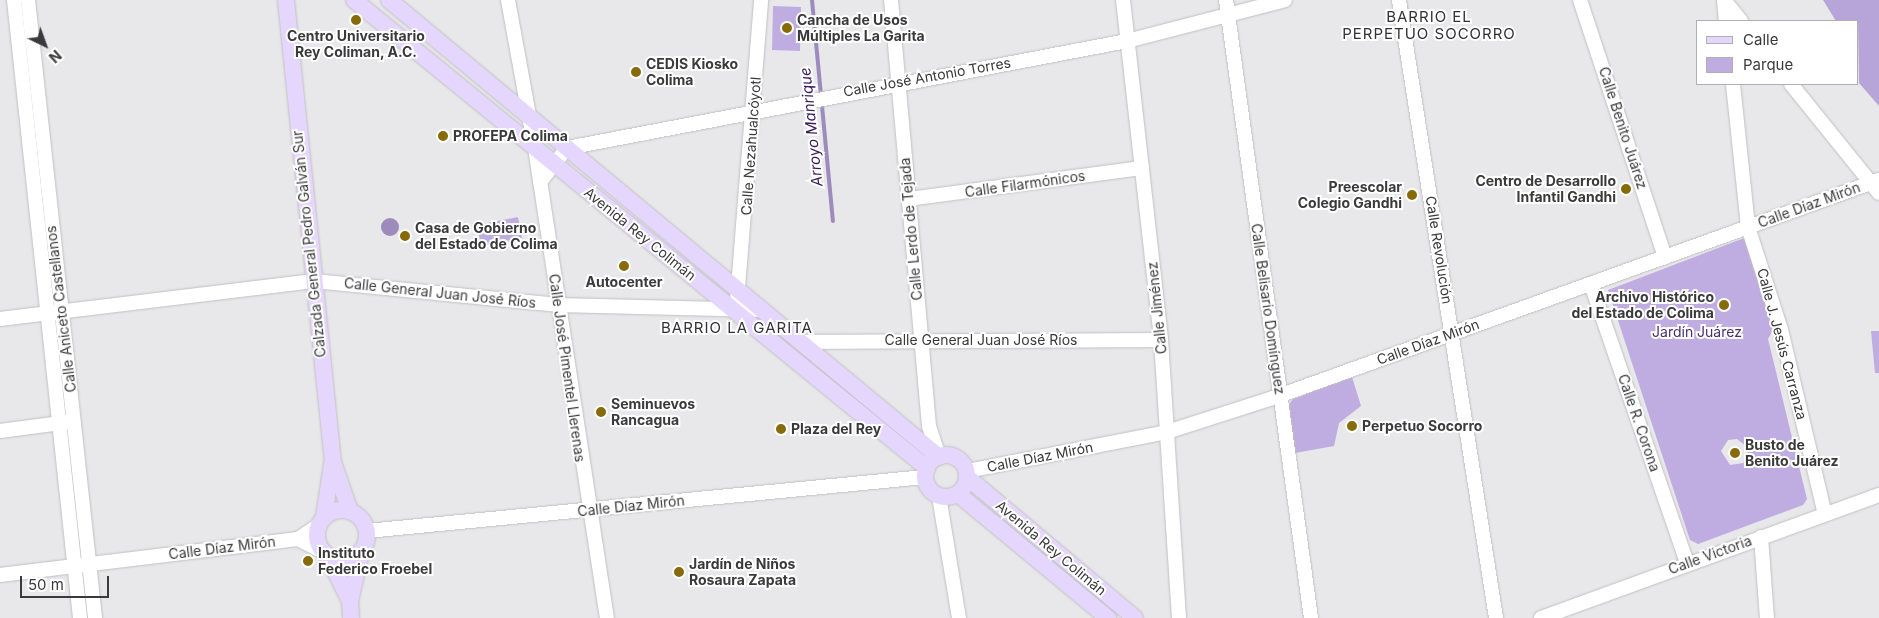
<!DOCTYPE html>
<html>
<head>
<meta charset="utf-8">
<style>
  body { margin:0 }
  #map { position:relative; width:1879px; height:618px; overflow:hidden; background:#e8e7ea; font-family:Inter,sans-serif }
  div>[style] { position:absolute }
  .green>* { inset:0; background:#bface0 }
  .forest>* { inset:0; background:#b7a4d8 }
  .water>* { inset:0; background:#9e8bbd }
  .round { border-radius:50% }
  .stream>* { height:4px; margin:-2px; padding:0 2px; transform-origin:2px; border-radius:2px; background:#9e8bbd }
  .roads { filter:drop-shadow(0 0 1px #c1c0c3) drop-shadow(0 0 1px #c1c0c3) }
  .minor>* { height:14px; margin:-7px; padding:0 7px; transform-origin:7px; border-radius:7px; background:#fff }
  .major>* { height:16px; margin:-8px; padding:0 8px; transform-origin:8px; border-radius:8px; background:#e5d6fe }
  .major>.ring { margin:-8px; padding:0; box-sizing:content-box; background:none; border:16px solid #e5d6fe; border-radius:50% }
  .dots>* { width:14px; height:14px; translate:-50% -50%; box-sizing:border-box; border:2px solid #fff; border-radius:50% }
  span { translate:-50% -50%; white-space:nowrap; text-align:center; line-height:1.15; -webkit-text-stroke:4px #fff; paint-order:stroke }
  .poi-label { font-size:14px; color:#3a3a3b; font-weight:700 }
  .left { translate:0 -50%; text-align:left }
  .right { translate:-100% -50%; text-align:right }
  .street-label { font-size:14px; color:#3a3a3b }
  .park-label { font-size:14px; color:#4a2f6e }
  .neighbourhood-label { font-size:15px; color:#333235; letter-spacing:1px }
  .water-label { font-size:15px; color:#381c5a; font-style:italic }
  .legend { position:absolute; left:1696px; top:20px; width:162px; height:65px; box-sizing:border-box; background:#fff; border:1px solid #b0b0b1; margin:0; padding:6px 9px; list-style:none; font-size:15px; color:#3a3a3b }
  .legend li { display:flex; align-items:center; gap:10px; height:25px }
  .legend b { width:25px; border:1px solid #b0b0b1 }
  .north { position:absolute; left:20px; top:20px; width:50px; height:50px; -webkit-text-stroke:4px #fff; paint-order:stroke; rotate:138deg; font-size:14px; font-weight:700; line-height:20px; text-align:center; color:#3a3a3b }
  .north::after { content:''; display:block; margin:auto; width:18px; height:22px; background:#3a3a3b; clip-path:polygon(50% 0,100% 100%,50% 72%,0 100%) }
  .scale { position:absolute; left:20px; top:576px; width:89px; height:22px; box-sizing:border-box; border:2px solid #3a3a3b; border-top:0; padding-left:6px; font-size:15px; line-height:18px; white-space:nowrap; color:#3a3a3b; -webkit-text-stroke:4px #fff; paint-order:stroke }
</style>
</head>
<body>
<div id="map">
  <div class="green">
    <i style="clip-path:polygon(773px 6px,801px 7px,800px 51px,772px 50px)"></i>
    <i style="clip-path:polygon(518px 217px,522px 238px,481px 246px,477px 225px)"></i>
    <i style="clip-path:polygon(evenodd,1747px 237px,1774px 328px,1768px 339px,1807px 499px,1803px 505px,1698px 544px,1690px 540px,1608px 290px,1747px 237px,1737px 439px,1747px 447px,1748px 456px,1743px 463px,1730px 465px,1721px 451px,1728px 440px,1737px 439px)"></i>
    <i style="clip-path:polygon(1871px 331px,1879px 331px,1879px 373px,1875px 373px)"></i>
    <i style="clip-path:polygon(1352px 377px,1361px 406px,1339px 423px,1334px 446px,1295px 453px,1288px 406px,1293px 399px)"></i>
  </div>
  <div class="forest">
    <i style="clip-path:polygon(1823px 0,1879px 0,1879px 106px,1859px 83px,1858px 21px,1836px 21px)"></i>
  </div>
  <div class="water">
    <i class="round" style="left:381px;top:218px;width:18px;height:18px"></i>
  </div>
  <div class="stream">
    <i style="left:812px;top:0;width:222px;rotate:84.6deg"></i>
  </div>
  <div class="roads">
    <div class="minor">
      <i style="left:14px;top:0;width:622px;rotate:83.9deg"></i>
      <i style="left:28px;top:0;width:622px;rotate:83.81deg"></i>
      <i style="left:508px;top:0;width:150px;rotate:79.7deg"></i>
      <i style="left:535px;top:148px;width:475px;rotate:81.3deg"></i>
      <i style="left:891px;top:0;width:428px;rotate:84.9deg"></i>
      <i style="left:929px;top:426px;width:33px;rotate:72deg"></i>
      <i style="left:1123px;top:0;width:342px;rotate:83.6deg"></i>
      <i style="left:1161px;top:340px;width:279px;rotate:86.3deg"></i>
      <i style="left:1226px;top:0;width:624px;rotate:82.17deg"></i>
      <i style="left:1399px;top:0;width:626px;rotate:81.08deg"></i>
      <i style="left:1580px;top:0;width:271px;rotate:71.7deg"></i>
      <i style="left:1724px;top:0;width:27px;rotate:51deg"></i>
      <i style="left:1724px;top:0;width:21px;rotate:85deg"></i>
      <i style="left:1733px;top:84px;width:144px;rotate:84deg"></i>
      <i style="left:1748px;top:227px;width:108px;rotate:72.2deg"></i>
      <i style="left:1781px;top:330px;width:189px;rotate:76.6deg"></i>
      <i style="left:1791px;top:84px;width:140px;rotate:51.1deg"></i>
      <i style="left:540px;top:182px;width:43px;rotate:-51.5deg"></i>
      <i style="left:567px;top:148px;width:570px;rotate:-10.82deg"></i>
      <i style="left:1127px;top:41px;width:163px;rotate:-14.5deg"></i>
      <i style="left:909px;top:199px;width:235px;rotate:-7.6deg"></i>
      <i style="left:1591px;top:284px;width:295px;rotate:71deg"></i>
      <i style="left:737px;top:300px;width:301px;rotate:-85.4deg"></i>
      <i style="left:0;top:319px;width:316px;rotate:-6.9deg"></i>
      <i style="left:314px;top:281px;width:244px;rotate:5.6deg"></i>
      <i style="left:557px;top:305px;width:206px;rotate:1.4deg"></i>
      <i style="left:801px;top:342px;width:360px;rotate:-0.3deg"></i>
      <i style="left:0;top:431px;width:69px;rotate:-7.5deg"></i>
      <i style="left:967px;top:471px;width:204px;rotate:-11deg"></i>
      <i style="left:1167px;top:432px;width:111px;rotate:-17.8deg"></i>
      <i style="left:1273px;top:398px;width:644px;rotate:-19.79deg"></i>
      <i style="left:939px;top:496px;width:124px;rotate:80.7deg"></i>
      <i style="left:367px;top:531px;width:561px;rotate:-5.53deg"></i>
      <i style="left:1761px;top:537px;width:81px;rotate:85.8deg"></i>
      <i style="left:298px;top:539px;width:25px;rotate:-34deg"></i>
      <i style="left:0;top:575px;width:300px;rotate:-6.9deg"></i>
      <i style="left:298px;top:539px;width:27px;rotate:27deg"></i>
      <i style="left:1541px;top:618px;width:360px;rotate:-20deg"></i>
    </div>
    <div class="major">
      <i style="left:286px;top:0;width:464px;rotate:84.2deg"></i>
      <i style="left:333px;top:462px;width:52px;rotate:70.9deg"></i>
      <i style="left:354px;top:0;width:740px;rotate:39.24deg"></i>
      <i style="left:389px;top:0;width:715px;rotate:39.72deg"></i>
      <i class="ring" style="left:925px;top:455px;width:26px;height:26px"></i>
      <i style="left:967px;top:477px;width:219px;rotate:40deg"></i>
      <i style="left:958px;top:494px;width:195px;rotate:39.6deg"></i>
      <i class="ring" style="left:317px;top:510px;width:34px;height:34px"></i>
      <i style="left:324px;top:517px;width:54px;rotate:-81.4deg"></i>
      <i style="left:328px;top:557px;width:49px;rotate:63.4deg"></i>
      <i style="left:351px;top:618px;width:17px;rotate:-93deg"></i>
      <i style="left:350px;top:601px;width:49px;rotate:-77.1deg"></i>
    </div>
  </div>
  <div class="dots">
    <i style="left:356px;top:20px;background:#866b08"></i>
    <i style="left:787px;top:28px;background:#866b08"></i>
    <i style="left:636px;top:72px;background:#866b08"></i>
    <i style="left:443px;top:136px;background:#866b08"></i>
    <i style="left:1626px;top:189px;background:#866b08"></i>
    <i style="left:1412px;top:195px;background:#866b08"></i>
    <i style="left:405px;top:236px;background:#866b08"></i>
    <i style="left:624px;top:266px;background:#866b08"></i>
    <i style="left:1724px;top:305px;background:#866b08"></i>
    <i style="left:601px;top:412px;background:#866b08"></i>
    <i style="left:1352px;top:426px;background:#866b08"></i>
    <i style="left:781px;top:429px;background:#866b08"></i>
    <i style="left:1735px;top:453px;background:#866b08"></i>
    <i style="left:308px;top:561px;background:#866b08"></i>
    <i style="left:679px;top:572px;background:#866b08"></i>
  </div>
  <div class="poi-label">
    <span class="left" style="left:797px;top:28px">Cancha de Usos<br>Múltiples La Garita</span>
    <span style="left:356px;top:44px">Centro Universitario<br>Rey Coliman, A.C.</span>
    <span class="left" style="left:646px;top:72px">CEDIS Kiosko<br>Colima</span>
    <span class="left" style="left:453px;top:136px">PROFEPA Colima</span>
    <span class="right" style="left:1616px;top:189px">Centro de Desarrollo<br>Infantil Gandhi</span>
    <span class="right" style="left:1402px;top:195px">Preescolar<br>Colegio Gandhi</span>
    <span class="left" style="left:415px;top:236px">Casa de Gobierno<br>del Estado de Colima</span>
    <span style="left:624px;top:282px">Autocenter</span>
    <span class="right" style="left:1714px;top:305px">Archivo Histórico<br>del Estado de Colima</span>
    <span class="left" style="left:611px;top:412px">Seminuevos<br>Rancagua</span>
    <span class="left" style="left:1362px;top:426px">Perpetuo Socorro</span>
    <span class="left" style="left:791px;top:429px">Plaza del Rey</span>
    <span class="left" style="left:1745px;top:453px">Busto de<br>Benito Juárez</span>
    <span class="left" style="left:318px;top:561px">Instituto<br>Federico Froebel</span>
    <span class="left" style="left:689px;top:572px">Jardín de Niños<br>Rosaura Zapata</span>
  </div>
  <div class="street-label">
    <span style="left:927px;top:77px;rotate:-10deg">Calle José Antonio Torres</span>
    <span style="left:1623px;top:128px;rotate:72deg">Calle Benito Juárez</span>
    <span style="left:751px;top:146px;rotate:-86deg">Calle Nezahualcóyotl</span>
    <span style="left:1025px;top:184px;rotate:-8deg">Calle Filarmónicos</span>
    <span style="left:1809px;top:205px;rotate:-20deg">Calle Díaz Mirón</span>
    <span style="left:911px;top:229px;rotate:-95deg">Calle Lerdo de Tejada</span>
    <span style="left:640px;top:234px;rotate:39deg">Avenida Rey Colimán</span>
    <span style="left:309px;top:244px;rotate:-96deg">Calzada General Pedro Galván Sur</span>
    <span style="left:1439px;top:250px;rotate:81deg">Calle Revolución</span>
    <span style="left:440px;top:293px;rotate:6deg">Calle General Juan José Ríos</span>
    <span style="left:1157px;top:308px;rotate:-96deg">Calle Jiménez</span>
    <span style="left:61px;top:309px;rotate:-97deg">Calle Aniceto Castellanos</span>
    <span style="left:1268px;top:309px;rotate:82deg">Calle Belisario Domínguez</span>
    <span style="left:981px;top:340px">Calle General Juan José Ríos</span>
    <span style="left:1428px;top:342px;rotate:-20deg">Calle Díaz Mirón</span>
    <span style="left:1782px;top:344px;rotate:75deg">Calle J. Jesús Carranza</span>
    <span style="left:567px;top:368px;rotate:82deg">Calle José Pimentel Llerenas</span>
    <span style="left:1639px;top:423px;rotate:71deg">Calle R. Corona</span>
    <span style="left:1040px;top:457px;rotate:-11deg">Calle Díaz Mirón</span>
    <span style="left:631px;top:506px;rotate:-6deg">Calle Díaz Mirón</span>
    <span style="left:222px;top:548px;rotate:-7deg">Calle Díaz Mirón</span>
    <span style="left:1051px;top:548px;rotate:40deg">Avenida Rey Colimán</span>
    <span style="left:1710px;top:555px;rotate:-20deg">Calle Victoria</span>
  </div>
  <div class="park-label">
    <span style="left:1697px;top:332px">Jardín Juárez</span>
  </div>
  <div class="neighbourhood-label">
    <span style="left:1429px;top:25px">BARRIO EL<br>PERPETUO SOCORRO</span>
    <span style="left:737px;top:328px">BARRIO LA GARITA</span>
  </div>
  <div class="water-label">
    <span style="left:811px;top:127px;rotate:-96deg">Arroyo Manrique</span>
  </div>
  <ul class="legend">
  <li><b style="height:6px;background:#e5d6fe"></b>Calle</li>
  <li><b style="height:14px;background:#bface0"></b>Parque</li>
  </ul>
  <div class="north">N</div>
  <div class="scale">50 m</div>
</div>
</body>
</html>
